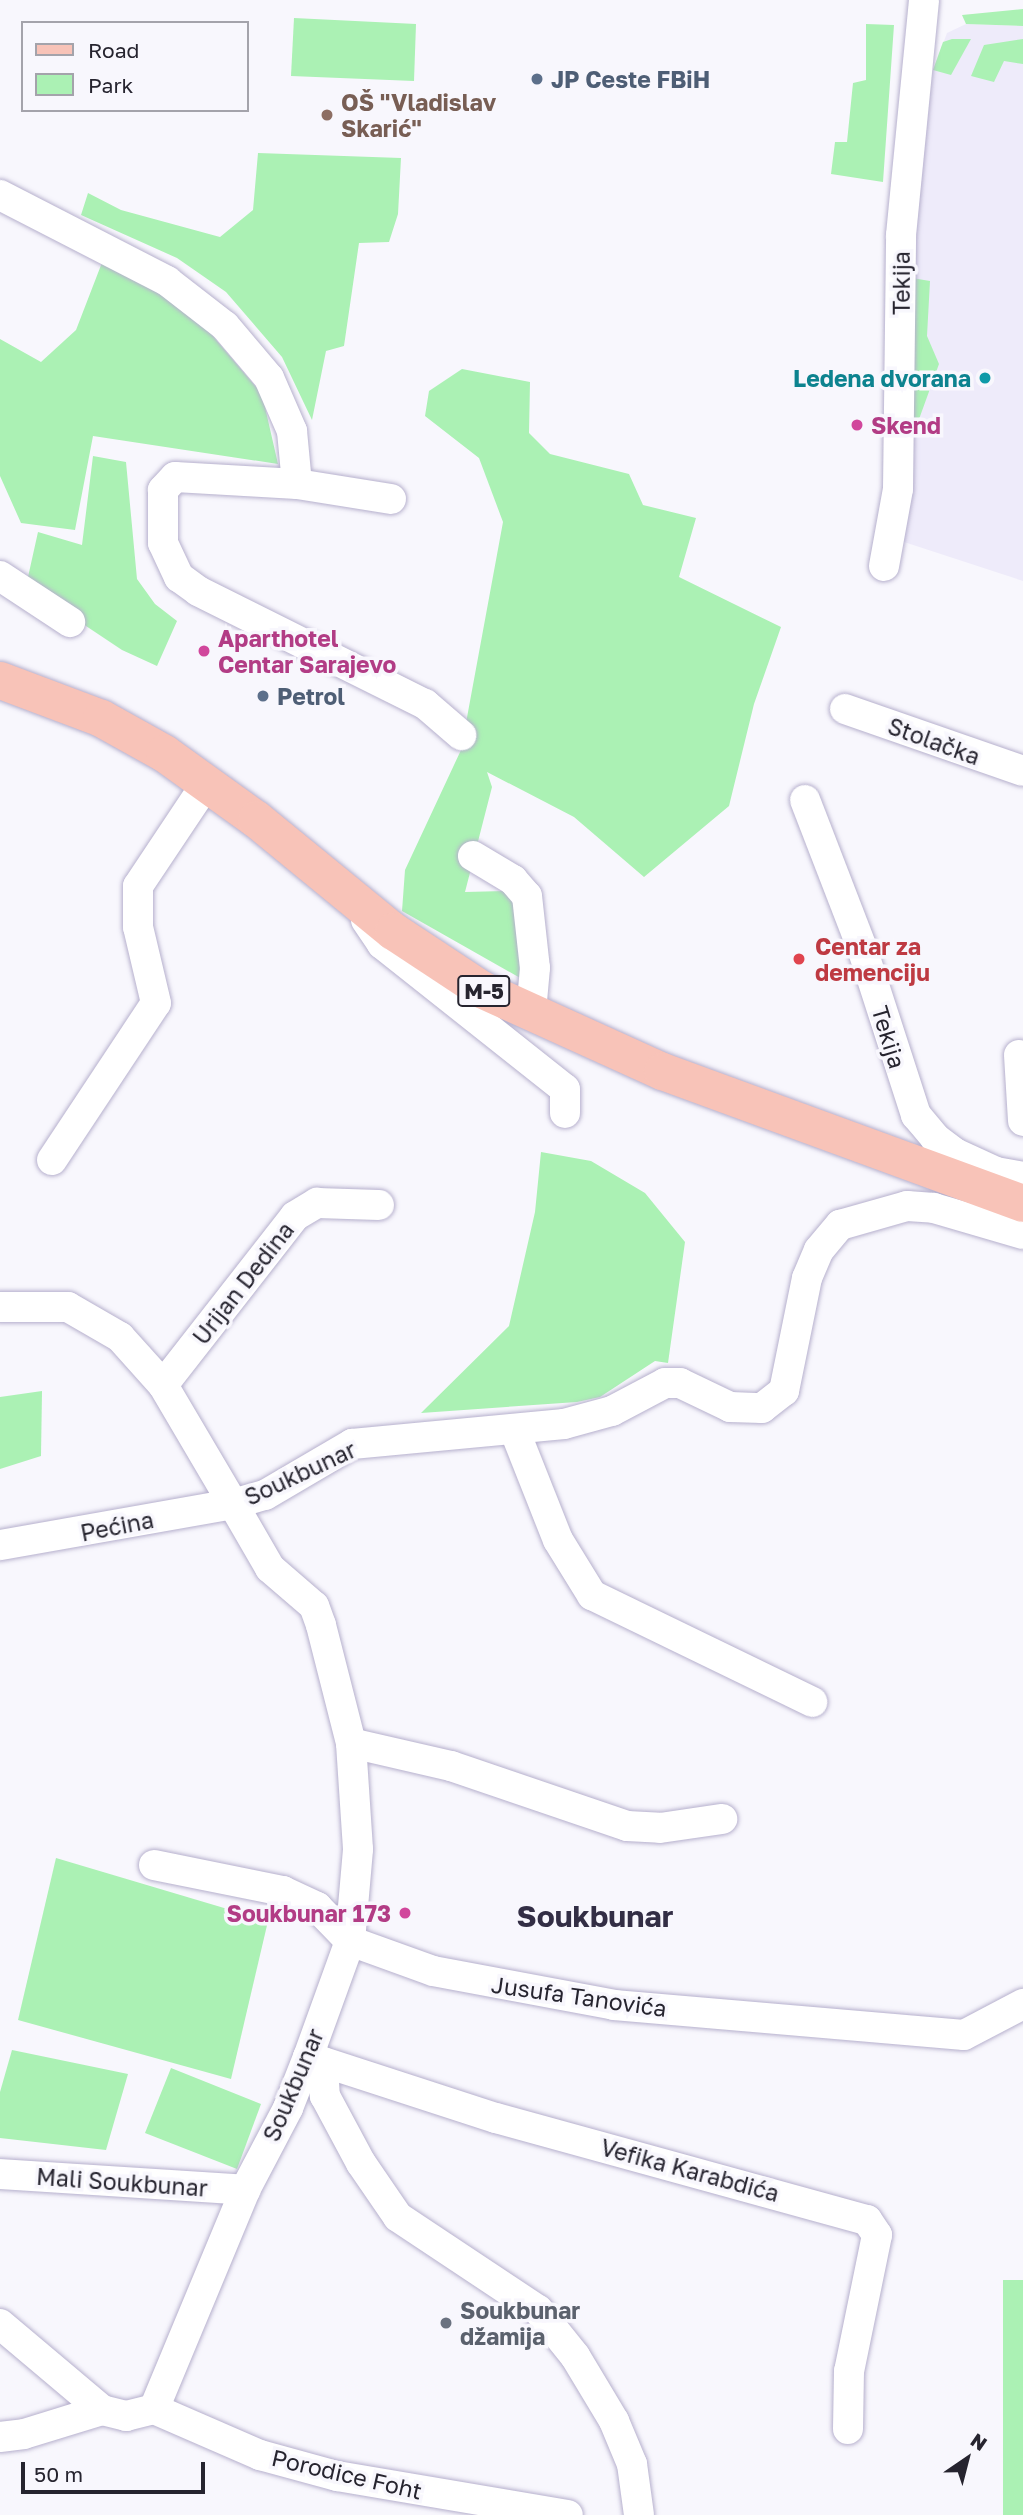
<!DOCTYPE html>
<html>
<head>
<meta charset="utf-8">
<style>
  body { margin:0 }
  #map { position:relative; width:1023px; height:2515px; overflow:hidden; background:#f8f7fd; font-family:"Golos Text",sans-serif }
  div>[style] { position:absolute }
  .built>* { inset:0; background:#eeebfa }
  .green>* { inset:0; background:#abf1b4 }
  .roads { filter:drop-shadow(0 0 2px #b6b0cd) drop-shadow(0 0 2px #b6b0cd) }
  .minor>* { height:30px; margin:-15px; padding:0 15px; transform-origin:15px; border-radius:15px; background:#fff }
  .major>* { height:37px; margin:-18.5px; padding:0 18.5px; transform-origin:18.5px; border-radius:18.5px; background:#f8c3b8 }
  .dots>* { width:19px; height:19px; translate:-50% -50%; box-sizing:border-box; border:4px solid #f8f7fd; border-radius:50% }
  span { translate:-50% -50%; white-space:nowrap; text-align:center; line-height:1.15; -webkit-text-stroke:7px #f8f7fd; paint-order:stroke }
  .shield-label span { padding:2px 5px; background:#f8f7fd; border:2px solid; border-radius:5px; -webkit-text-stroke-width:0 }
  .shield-label { font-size:21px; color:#26242f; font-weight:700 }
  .service-label { font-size:23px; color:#4e5e75; font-weight:700 }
  .left { translate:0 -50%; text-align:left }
  .education-label { font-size:23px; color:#785e54; font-weight:700 }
  .street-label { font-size:23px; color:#26242f }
  .culture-label { font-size:23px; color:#0d838f; font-weight:700 }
  .right { translate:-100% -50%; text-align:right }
  .hotel-label { font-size:23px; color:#b23c85; font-weight:700 }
  .health-label { font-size:23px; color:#be3a42; font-weight:700 }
  .worship-label { font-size:23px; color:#5b616d; font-weight:700 }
  .district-label { font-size:30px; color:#332e45; font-weight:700 }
  .legend { position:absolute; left:21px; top:21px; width:228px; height:91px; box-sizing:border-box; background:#f8f7fd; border:2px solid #a4a3ab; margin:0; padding:9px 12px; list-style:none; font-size:21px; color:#26242f }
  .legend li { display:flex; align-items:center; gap:14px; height:35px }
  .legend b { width:35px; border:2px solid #a4a3ab }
  .north { position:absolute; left:932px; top:2424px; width:70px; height:70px; -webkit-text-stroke:5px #f8f7fd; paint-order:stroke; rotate:35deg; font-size:19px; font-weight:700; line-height:28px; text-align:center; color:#26242f }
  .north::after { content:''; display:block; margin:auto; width:24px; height:32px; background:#26242f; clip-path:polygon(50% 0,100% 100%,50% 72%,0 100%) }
  .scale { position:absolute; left:21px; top:2462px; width:184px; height:32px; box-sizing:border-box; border:4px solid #26242f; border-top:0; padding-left:9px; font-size:21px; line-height:24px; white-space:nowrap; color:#26242f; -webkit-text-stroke:5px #f8f7fd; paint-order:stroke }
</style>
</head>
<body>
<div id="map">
  <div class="built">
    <i style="clip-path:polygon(966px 24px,1023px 26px,1023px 581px,901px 541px,913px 240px,933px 70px,947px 33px)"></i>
  </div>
  <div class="green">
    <i style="clip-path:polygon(1023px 9px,1023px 26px,966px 24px,962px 15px)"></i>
    <i style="clip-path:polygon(294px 18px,416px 24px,414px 81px,291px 76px)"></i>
    <i style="clip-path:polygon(866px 24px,894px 25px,883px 182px,831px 174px,835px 142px,847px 142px,853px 83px,866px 80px)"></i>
    <i style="clip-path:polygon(952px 39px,971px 39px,951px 75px,933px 70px,943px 42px)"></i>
    <i style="clip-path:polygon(1023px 39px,1023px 64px,1004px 61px,994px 82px,971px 76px,984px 45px)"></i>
    <i style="clip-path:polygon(258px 153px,401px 158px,398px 214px,389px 242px,359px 243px,344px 346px,326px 351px,312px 420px,282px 357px,226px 292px,177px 258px,81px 215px,88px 193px,121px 210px,220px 237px,253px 210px)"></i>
    <i style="clip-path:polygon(103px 260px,155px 289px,206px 328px,262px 394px,278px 464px,93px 436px,75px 530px,21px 523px,0 476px,0 339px,41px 362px,76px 330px)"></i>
    <i style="clip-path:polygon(912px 278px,930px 281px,927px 336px,939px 364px,914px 433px,905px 443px)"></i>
    <i style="clip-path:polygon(462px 369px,530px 382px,529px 433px,550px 454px,629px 474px,643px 505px,696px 518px,679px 577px,781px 627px,754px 704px,729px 806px,644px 877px,574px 817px,487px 772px,492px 787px,465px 892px,505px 891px,531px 919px,529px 983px,402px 911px,405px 870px,461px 750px,503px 522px,479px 458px,425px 416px,429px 391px)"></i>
    <i style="clip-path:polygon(93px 456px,126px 462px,137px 579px,155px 604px,177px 621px,157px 666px,122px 650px,26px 586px,38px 532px,82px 545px)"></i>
    <i style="clip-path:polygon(541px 1152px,591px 1161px,645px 1193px,685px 1242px,668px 1363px,655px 1361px,600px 1397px,577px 1402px,421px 1413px,509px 1326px,535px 1212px)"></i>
    <i style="clip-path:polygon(42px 1391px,41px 1456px,0 1469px,0 1397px)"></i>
    <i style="clip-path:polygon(56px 1858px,268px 1921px,231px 2079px,18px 2020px)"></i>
    <i style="clip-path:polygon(12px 2050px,128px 2074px,106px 2150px,0 2138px,0 2092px)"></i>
    <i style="clip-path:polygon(171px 2068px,261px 2104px,237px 2169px,145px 2133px)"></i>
    <i style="clip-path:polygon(1003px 2280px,1023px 2280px,1023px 2515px,1003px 2515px)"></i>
  </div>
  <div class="roads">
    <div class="minor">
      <i style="left:0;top:195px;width:188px;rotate:27.2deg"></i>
      <i style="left:167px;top:281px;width:73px;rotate:37.8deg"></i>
      <i style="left:225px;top:326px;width:68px;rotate:49.8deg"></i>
      <i style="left:269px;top:378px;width:58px;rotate:66.5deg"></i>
      <i style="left:292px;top:431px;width:53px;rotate:84.6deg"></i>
      <i style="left:391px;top:499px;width:95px;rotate:-170.9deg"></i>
      <i style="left:297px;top:484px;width:122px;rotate:-176.7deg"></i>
      <i style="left:175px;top:477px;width:18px;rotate:133deg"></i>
      <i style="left:163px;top:490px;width:53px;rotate:90deg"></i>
      <i style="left:163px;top:543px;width:38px;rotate:65deg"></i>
      <i style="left:179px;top:577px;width:24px;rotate:36deg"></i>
      <i style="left:198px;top:591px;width:254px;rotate:26.5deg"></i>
      <i style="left:425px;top:704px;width:48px;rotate:40.7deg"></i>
      <i style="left:884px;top:566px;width:78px;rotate:-79.7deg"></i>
      <i style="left:898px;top:489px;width:254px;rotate:-89.3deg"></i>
      <i style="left:901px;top:235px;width:236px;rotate:-84.4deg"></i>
      <i style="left:0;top:576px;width:84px;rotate:33.3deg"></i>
      <i style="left:845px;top:709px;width:188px;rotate:19.2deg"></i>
      <i style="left:805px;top:800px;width:159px;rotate:68.9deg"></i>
      <i style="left:862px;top:948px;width:176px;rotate:72.1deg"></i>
      <i style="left:916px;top:1115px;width:30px;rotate:50deg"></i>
      <i style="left:935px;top:1138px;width:25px;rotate:37deg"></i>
      <i style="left:955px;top:1153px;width:45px;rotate:24.9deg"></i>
      <i style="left:996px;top:1172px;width:27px;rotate:10deg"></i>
      <i style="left:473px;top:856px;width:47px;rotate:31deg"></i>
      <i style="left:513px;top:880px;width:21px;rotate:49deg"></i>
      <i style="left:527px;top:896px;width:72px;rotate:83.7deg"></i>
      <i style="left:535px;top:968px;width:44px;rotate:95.2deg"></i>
      <i style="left:366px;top:920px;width:29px;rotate:56deg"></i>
      <i style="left:382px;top:944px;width:233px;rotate:38.4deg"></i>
      <i style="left:565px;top:1089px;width:24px;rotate:90deg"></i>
      <i style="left:1019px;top:1055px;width:66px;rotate:86.5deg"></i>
      <i style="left:52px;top:1160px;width:188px;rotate:-56.5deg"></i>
      <i style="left:156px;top:1003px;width:78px;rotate:-103.3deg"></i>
      <i style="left:138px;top:927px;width:41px;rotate:-90deg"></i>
      <i style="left:138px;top:886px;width:123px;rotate:-56.3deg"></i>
      <i style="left:0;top:1307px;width:68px"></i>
      <i style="left:68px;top:1307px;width:60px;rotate:30deg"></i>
      <i style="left:120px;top:1337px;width:64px;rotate:48.1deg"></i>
      <i style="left:163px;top:1385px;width:138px;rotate:59.5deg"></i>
      <i style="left:233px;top:1504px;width:237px;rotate:170deg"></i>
      <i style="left:163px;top:1385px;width:214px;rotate:-52deg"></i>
      <i style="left:295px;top:1216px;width:26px;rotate:-31deg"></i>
      <i style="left:317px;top:1203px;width:62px;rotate:1.8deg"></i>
      <i style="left:514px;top:1429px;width:119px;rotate:68.4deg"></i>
      <i style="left:558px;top:1540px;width:65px;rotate:58.3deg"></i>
      <i style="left:592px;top:1595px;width:245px;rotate:25.9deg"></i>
      <i style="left:351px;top:1743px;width:103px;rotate:13deg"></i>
      <i style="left:451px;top:1766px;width:186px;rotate:18.8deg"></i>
      <i style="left:627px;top:1826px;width:33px;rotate:3deg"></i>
      <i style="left:660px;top:1828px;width:63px;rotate:-8.3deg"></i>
      <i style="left:154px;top:1865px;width:132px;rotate:11.4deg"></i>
      <i style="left:283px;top:1891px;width:38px;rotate:25deg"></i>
      <i style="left:317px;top:1907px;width:47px;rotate:45.9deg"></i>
      <i style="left:350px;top:1941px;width:88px;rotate:19.9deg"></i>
      <i style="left:433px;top:1971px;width:184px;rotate:10.6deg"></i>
      <i style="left:614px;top:2005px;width:351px;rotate:4.9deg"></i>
      <i style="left:964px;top:2035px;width:67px;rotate:-27.7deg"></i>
      <i style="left:308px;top:2057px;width:198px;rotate:18deg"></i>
      <i style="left:496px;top:2118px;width:385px;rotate:15.4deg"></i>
      <i style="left:867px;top:2220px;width:18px;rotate:56deg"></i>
      <i style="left:877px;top:2235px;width:139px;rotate:101.6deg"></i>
      <i style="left:849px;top:2371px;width:58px;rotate:91deg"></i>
      <i style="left:323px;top:2062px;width:34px;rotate:87deg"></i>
      <i style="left:325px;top:2096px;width:76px;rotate:61.8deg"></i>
      <i style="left:361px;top:2163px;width:65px;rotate:55.6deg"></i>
      <i style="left:398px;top:2217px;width:168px;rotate:33.6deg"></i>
      <i style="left:538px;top:2310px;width:59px;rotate:51.2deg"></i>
      <i style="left:575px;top:2356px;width:76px;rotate:59deg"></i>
      <i style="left:614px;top:2421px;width:47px;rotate:67.3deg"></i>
      <i style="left:632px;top:2464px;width:51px;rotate:82.2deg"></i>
      <i style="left:0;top:2174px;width:246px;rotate:3.7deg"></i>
      <i style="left:0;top:2324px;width:133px;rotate:40.1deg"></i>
      <i style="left:102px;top:2410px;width:25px;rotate:14deg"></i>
      <i style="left:126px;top:2416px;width:29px;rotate:-14deg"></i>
      <i style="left:154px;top:2409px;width:237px;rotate:-67.4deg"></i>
      <i style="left:245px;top:2190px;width:93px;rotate:-62.3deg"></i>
      <i style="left:288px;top:2108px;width:55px;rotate:-68.6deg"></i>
      <i style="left:308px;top:2057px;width:123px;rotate:-70.1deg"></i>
      <i style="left:350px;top:1941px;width:92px;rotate:-85deg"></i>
      <i style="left:358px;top:1849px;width:106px;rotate:-93.8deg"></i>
      <i style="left:351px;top:1743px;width:122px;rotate:-104.3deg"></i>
      <i style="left:321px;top:1625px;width:20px;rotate:-110deg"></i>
      <i style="left:314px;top:1606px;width:58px;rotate:-139.2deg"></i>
      <i style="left:270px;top:1568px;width:74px;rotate:-120deg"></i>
      <i style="left:233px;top:1504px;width:33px;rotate:-16deg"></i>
      <i style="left:265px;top:1495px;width:101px;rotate:-30.4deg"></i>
      <i style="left:352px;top:1444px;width:213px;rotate:-5.4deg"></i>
      <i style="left:564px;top:1424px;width:50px;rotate:-15.2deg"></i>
      <i style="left:612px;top:1411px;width:60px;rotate:-27.8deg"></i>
      <i style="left:665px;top:1383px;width:15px"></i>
      <i style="left:680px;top:1383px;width:55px;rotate:25.6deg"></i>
      <i style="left:730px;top:1407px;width:32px;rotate:2deg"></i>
      <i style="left:762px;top:1408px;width:28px;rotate:-38deg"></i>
      <i style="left:784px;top:1391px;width:115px;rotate:-78.5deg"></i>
      <i style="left:807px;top:1278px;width:30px;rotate:-67deg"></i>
      <i style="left:819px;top:1250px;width:33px;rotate:-50deg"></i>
      <i style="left:840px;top:1225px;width:70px;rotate:-15.8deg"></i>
      <i style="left:907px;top:1206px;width:27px;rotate:4deg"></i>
      <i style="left:934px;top:1208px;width:93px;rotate:16.3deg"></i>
      <i style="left:154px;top:2409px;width:116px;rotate:23.5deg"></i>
      <i style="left:260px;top:2455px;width:80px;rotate:15.3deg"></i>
      <i style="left:337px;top:2476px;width:234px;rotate:9.6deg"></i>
      <i style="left:0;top:2437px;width:24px;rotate:-7deg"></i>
      <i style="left:24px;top:2434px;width:82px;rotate:-17.1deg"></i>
    </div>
    <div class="major">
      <i style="left:0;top:680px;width:108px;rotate:20.6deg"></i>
      <i style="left:101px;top:718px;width:72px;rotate:29.1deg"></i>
      <i style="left:164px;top:753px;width:113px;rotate:35.7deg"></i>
      <i style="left:256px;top:819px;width:177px;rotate:39.3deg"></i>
      <i style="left:393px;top:931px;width:105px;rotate:33.4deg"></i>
      <i style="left:481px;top:989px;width:199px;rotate:24.4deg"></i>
      <i style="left:662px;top:1071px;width:384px;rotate:20.1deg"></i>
    </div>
  </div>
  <div class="dots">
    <i style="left:537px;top:79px;background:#5c6f8a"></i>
    <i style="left:327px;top:115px;background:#8d6e63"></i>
    <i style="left:985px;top:378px;background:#0f9aa8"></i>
    <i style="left:857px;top:425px;background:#d1479c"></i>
    <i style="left:204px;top:651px;background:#d1479c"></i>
    <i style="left:263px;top:696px;background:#5c6f8a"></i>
    <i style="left:799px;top:959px;background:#e0444e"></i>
    <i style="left:405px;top:1913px;background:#d1479c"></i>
    <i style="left:446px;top:2323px;background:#6b7280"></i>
  </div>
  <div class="shield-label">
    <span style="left:484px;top:991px">M-5</span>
  </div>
  <div class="service-label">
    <span class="left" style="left:551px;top:79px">JP Ceste FBiH</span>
    <span class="left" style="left:277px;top:696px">Petrol</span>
  </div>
  <div class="education-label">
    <span class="left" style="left:341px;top:115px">OŠ "Vladislav<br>Skarić"</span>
  </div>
  <div class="street-label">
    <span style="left:901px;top:283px;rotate:-90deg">Tekija</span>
    <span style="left:934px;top:741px;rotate:20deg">Stolačka</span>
    <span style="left:889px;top:1037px;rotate:73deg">Tekija</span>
    <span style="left:243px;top:1283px;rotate:-52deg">Urijan Dedina</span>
    <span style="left:300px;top:1473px;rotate:-25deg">Soukbunar</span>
    <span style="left:117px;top:1526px;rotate:-11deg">Pećina</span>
    <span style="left:579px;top:1996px;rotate:8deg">Jusufa Tanovića</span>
    <span style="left:293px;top:2085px;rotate:-67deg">Soukbunar</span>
    <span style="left:690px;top:2170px;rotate:15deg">Vefika Karabdića</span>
    <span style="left:122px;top:2182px;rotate:4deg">Mali Soukbunar</span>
    <span style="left:347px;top:2474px;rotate:13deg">Porodice Foht</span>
  </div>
  <div class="culture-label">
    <span class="right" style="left:971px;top:378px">Ledena dvorana</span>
  </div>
  <div class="hotel-label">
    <span class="left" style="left:871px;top:425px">Skend</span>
    <span class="left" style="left:218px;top:651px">Aparthotel<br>Centar Sarajevo</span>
    <span class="right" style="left:391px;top:1913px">Soukbunar 173</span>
  </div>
  <div class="health-label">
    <span class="left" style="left:815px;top:959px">Centar za<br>demenciju</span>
  </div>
  <div class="worship-label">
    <span class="left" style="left:460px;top:2323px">Soukbunar<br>džamija</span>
  </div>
  <div class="district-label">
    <span style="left:595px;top:1916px">Soukbunar</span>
  </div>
  <ul class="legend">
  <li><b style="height:9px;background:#f8c3b8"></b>Road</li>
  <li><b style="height:19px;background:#abf1b4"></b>Park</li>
  </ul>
  <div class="north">N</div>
  <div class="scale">50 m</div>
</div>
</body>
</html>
